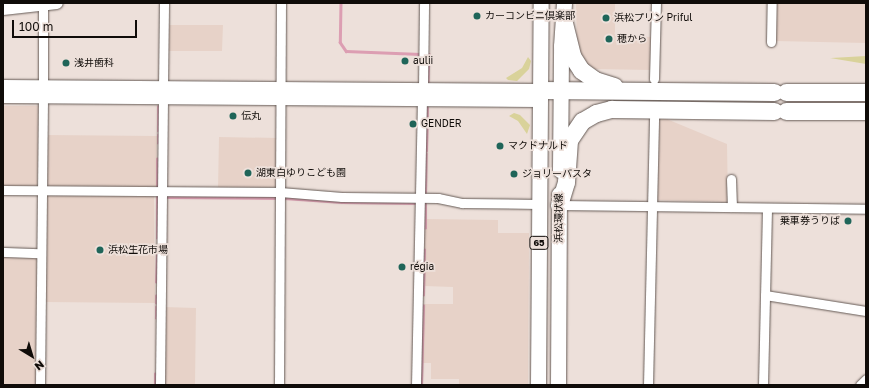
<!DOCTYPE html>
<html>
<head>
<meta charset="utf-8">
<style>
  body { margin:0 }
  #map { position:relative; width:869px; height:388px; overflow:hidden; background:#ede0da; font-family:"Golos Text","Noto Sans JP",sans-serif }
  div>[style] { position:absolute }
  .built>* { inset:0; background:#e7d2c8 }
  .green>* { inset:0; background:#d9d29a }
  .stream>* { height:2.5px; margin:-1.25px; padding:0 1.25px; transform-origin:1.25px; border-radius:1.25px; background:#dc9eb2 }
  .roads { filter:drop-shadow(0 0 1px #655a55) drop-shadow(0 0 1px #655a55) }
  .minor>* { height:9px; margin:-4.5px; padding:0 4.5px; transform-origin:4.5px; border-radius:4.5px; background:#fff }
  .tertiary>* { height:12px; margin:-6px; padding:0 6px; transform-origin:6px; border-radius:6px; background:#fff }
  .primary>* { height:15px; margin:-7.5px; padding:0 7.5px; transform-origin:7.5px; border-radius:7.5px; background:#fff }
  .motorway>* { height:17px; margin:-8.5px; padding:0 8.5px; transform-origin:8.5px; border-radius:8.5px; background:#fff }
  .dots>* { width:11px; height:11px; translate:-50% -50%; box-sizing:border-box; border:2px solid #ede0da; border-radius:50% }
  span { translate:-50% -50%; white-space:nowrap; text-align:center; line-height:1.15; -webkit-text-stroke:3.5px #ede0da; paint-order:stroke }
  .shield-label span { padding:1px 3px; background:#ede0da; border:1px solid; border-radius:3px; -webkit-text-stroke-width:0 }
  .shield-label { font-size:9px; color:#100c09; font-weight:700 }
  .poi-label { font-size:10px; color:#100c09 }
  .left { translate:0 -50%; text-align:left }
  .right { translate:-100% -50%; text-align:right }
  .street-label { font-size:10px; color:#100c09 }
  .frame { position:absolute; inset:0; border:4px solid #100c09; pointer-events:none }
  .north { position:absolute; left:12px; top:336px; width:40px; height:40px; -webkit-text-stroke:3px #ede0da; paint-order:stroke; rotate:142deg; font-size:11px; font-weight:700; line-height:16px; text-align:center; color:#100c09 }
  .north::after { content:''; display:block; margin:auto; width:14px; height:18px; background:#100c09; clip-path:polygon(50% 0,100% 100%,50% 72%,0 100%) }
  .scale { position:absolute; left:12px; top:20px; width:125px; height:18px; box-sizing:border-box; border:2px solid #100c09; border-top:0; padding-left:5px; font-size:12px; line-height:14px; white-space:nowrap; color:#100c09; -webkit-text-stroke:3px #ede0da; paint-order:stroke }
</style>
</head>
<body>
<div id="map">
  <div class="built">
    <i style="clip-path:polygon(576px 3px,615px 3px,615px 36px,652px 37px,651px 70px,592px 69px,587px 65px,577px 46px)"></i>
    <i style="clip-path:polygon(776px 3px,866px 3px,866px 43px,775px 41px)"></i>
    <i style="clip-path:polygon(167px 25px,223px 25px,222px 51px,166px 51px)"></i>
    <i style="clip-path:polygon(3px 106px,40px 106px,37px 187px,3px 186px)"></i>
    <i style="clip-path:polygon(657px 115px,727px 144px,728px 202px,655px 200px)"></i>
    <i style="clip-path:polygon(46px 135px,157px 136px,156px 188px,47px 187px)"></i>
    <i style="clip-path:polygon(219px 137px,278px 138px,277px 187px,218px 188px)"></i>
    <i style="clip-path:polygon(47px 194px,154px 195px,155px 303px,44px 302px)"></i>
    <i style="clip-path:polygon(426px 219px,498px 220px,498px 233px,529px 233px,528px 385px,459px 385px,459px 379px,431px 379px,431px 363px,423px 363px,424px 304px,453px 304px,453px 287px,425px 286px,423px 228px,426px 227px)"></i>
    <i style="clip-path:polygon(3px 255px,38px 257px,37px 385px,3px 385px)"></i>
    <i style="clip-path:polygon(164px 307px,196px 308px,195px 385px,163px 385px)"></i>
  </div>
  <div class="green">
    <i style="clip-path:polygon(866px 56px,866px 64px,830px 58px,831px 58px)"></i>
    <i style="clip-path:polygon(528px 57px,531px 61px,529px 69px,517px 81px,508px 80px,506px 78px,522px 68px)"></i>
    <i style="clip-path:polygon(514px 113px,520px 115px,530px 125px,527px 134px,518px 121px,509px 116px)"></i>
  </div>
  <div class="stream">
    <i style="left:341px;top:3px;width:39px;rotate:91deg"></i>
    <i style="left:340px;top:42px;width:11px;rotate:56deg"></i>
    <i style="left:346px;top:51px;width:74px;rotate:2.3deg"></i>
    <i style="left:426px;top:54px;width:3px"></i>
    <i style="left:429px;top:54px;width:27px;rotate:92deg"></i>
    <i style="left:158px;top:131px;width:24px;rotate:-90deg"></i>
    <i style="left:158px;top:143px;width:8px;rotate:-90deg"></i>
    <i style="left:426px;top:151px;width:43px;rotate:-88.7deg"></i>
    <i style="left:157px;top:187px;width:28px;rotate:-90deg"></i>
    <i style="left:425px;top:193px;width:39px;rotate:-89deg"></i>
    <i style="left:166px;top:197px;width:110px;rotate:0.5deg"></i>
    <i style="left:284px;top:198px;width:58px;rotate:3.9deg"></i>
    <i style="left:342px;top:202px;width:74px;rotate:0.8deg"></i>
    <i style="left:425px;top:228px;width:26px;rotate:-90deg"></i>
    <i style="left:157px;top:238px;width:42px;rotate:-90deg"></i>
    <i style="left:156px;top:282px;width:31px;rotate:-88deg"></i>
    <i style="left:423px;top:295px;width:45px;rotate:-88.7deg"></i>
    <i style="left:156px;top:303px;width:7px;rotate:-90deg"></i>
    <i style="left:156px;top:318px;width:11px;rotate:-90deg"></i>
    <i style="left:155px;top:385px;width:11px;rotate:-90deg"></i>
    <i style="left:421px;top:385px;width:79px;rotate:-88.5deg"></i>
  </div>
  <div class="roads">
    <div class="minor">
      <i style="left:771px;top:42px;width:39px;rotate:-89deg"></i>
      <i style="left:654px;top:79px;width:76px;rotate:-88.5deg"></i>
      <i style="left:43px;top:87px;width:83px;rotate:-90deg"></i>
      <i style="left:163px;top:87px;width:84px;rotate:-89.3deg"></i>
      <i style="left:423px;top:89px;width:86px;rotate:-89.3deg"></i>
      <i style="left:731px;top:179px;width:28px;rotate:88deg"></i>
      <i style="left:3px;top:190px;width:277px;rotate:0.4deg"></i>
      <i style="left:280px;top:192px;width:62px;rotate:4.6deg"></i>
      <i style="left:342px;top:197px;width:96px;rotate:0.6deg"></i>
      <i style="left:438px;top:198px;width:25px;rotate:12deg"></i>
      <i style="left:462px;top:203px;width:77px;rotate:0.7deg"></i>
      <i style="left:559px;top:205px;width:307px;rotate:0.7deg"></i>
      <i style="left:3px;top:252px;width:38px;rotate:2deg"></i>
      <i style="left:765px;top:295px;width:102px;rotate:9deg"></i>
      <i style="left:40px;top:385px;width:288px;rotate:-89.4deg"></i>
      <i style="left:160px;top:385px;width:287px;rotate:-89.4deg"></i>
      <i style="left:279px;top:385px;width:382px;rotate:-89.7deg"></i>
      <i style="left:416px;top:385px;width:285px;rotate:-88.8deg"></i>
      <i style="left:648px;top:385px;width:269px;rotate:-88.7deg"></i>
      <i style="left:763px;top:385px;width:177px;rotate:-88.7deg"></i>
      <i style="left:860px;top:385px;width:8px;rotate:-45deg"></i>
    </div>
    <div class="tertiary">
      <i style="left:3px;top:9px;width:54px;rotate:-6.3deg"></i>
      <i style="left:3px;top:86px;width:537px;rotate:0.43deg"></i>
      <i style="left:3px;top:97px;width:537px;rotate:0.43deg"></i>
    </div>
    <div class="primary">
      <i style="left:560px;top:170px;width:124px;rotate:-89.5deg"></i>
      <i style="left:561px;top:46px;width:43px;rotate:-86deg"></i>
      <i style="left:538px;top:385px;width:382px;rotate:-89.6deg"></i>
      <i style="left:558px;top:385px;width:191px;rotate:-89.7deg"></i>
    </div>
    <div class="motorway">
      <i style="left:564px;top:23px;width:34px;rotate:76deg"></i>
      <i style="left:572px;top:56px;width:17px;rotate:57deg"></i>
      <i style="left:581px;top:70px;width:17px;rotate:36deg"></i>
      <i style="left:595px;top:80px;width:20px;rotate:18deg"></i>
      <i style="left:540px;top:90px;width:234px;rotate:0.5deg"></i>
      <i style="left:786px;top:92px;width:80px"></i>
      <i style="left:786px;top:111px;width:80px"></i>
      <i style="left:559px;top:205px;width:24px;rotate:-73deg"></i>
      <i style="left:566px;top:182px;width:42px;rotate:-85.9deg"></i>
      <i style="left:569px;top:140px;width:23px;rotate:-56deg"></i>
      <i style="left:582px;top:121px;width:16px;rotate:-30deg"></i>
      <i style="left:596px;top:113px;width:16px;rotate:-15deg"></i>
      <i style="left:611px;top:109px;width:163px;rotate:0.7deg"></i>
    </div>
  </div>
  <div class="dots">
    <i style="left:477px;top:16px;background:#1f6559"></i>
    <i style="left:606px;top:18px;background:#1f6559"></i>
    <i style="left:609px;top:39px;background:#1f6559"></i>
    <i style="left:405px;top:61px;background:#1f6559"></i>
    <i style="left:66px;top:63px;background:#1f6559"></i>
    <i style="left:233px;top:116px;background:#1f6559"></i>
    <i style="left:413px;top:124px;background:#1f6559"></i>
    <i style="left:500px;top:146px;background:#1f6559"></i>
    <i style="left:248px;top:173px;background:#1f6559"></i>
    <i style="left:514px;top:174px;background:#1f6559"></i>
    <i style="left:848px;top:221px;background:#1f6559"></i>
    <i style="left:100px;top:250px;background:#1f6559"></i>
    <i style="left:402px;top:267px;background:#1f6559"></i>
  </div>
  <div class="shield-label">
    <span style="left:539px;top:243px">65</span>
  </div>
  <div class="poi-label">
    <span class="left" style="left:485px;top:16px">カーコンビニ倶楽部</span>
    <span class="left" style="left:614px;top:18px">浜松プリン Priful</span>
    <span class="left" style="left:617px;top:39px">穂から</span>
    <span class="left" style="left:413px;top:61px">aulii</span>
    <span class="left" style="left:74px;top:63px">浅井歯科</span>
    <span class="left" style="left:241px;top:116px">伝丸</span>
    <span class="left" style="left:421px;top:124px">GENDER</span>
    <span class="left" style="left:508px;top:146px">マクドナルド</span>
    <span class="left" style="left:256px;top:173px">湖東白ゆりこども園</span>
    <span class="left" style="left:522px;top:174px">ジョリーパスタ</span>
    <span class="right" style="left:840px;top:221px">乗車券うりば</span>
    <span class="left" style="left:108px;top:250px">浜松生花市場</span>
    <span class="left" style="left:410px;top:267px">régia</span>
  </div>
  <div class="street-label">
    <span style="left:559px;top:218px;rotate:-90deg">浜松環状線</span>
  </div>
  <div class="frame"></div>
  <div class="north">N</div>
  <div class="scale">100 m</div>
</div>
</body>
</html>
